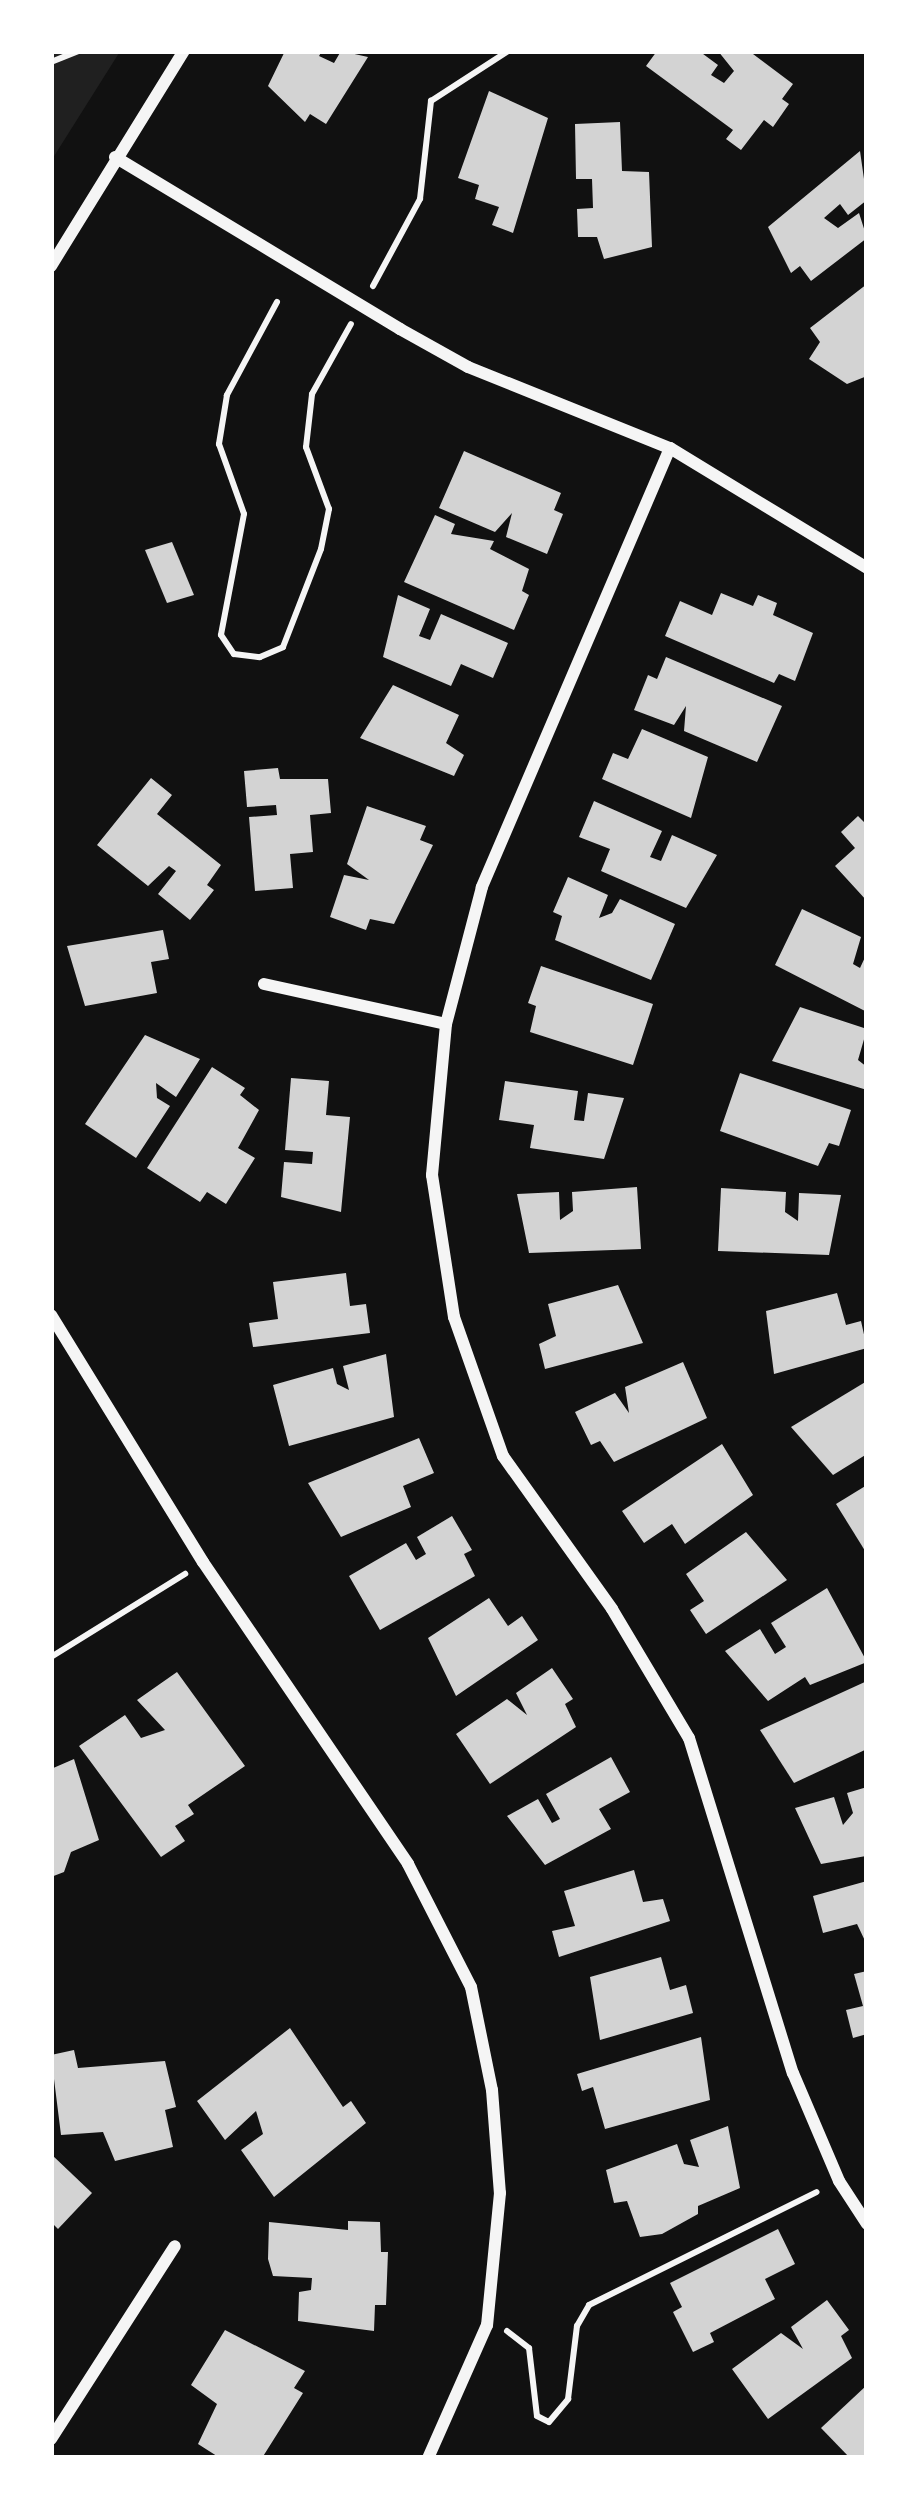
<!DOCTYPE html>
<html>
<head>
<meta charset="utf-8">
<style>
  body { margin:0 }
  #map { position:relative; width:918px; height:2509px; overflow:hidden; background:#111; font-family:Roboto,sans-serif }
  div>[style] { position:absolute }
  .green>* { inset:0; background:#202020 }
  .building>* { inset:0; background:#d3d3d3 }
  .path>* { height:6px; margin:-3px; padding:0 3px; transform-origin:3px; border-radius:3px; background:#f5f5f5 }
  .minor>* { height:12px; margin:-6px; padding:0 6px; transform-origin:6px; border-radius:6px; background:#f5f5f5 }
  span { translate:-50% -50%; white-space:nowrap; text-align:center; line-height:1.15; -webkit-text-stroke:12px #fff; paint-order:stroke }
  .frame { position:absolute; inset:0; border:54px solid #fff; pointer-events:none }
</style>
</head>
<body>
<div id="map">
  <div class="green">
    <i style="clip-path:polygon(51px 51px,119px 53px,51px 161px)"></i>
  </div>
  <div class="building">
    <i style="clip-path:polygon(285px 51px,322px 51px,319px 56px,334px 63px,341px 51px,368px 57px,326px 124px,310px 114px,305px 122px,268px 86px)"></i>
    <i style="clip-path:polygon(657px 51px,699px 51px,718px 65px,711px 75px,724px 83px,734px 71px,718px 51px,749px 51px,793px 84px,782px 99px,789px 104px,773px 127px,764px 120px,741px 150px,726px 139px,733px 130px,646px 66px)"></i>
    <i style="clip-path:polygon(489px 91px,548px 118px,513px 233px,492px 225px,499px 207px,475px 199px,479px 185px,458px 178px)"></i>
    <i style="clip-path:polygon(620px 122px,622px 171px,649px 172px,652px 247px,604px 259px,597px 237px,578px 237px,577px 209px,593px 208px,592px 179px,576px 179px,575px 124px)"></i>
    <i style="clip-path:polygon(860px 151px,867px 200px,848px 215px,840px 204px,824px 218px,838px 228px,859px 213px,867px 238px,811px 281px,800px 266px,791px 273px,768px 227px)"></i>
    <i style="clip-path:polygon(867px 284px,867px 376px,847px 384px,809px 359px,820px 342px,810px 328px)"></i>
    <i style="clip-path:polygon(464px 451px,561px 493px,554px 510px,563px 514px,547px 554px,506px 537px,512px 513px,495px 532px,439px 508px)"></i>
    <i style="clip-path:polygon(435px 515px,455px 524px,451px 534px,494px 541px,490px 549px,529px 569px,522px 591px,529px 595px,514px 630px,404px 582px)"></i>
    <i style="clip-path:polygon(172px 542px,194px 595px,167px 603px,145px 550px)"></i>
    <i style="clip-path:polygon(721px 593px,753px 606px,758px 595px,777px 603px,773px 615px,813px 633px,795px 681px,779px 674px,774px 683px,665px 636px,680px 601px,712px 615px)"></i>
    <i style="clip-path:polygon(398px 595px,430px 609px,419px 636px,430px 640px,441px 614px,508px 643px,493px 678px,461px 664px,451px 686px,383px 657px)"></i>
    <i style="clip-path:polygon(666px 657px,782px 706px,757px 762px,684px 731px,686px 706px,674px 725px,634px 710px,648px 675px,657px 679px)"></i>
    <i style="clip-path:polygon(393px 685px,459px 715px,446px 743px,464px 755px,454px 776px,360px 738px)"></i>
    <i style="clip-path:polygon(642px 729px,708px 757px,691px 818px,602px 779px,613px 753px,628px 759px)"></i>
    <i style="clip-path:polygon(278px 768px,280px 779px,328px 779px,331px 813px,310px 815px,313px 852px,290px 854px,293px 888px,255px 891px,249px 817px,277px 815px,276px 805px,247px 807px,244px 771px)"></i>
    <i style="clip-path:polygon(151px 778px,172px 795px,157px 814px,221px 865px,207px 885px,214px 890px,190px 920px,158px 894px,176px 871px,169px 866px,148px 886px,97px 845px)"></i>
    <i style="clip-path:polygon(594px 801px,662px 831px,650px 857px,661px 861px,672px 835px,717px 855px,686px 908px,601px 871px,610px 849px,579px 837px)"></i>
    <i style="clip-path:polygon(367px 806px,426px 826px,420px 840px,433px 845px,394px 924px,370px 919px,366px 930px,330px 917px,344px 875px,369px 880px,347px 864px)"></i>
    <i style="clip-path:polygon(858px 816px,867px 825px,867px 901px,835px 866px,855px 848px,841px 832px)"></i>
    <i style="clip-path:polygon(568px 877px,608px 895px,599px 918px,612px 913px,620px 899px,675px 924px,651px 980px,555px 940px,562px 916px,553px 912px)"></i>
    <i style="clip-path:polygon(802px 909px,861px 937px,853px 964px,860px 968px,867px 953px,865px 1011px,775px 965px)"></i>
    <i style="clip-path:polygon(163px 930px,169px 959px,151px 962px,157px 993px,85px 1006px,67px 946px)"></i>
    <i style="clip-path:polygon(541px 966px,653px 1004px,633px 1065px,530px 1032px,536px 1006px,528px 1003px)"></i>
    <i style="clip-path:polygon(800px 1007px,867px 1029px,858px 1060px,867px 1067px,867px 1090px,772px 1061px)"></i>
    <i style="clip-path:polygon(145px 1035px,200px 1059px,176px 1097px,156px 1083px,157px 1098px,170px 1106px,136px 1158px,85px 1124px)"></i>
    <i style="clip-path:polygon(212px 1067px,245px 1088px,240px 1095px,259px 1110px,238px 1148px,255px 1158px,226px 1204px,207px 1192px,200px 1202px,147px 1168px)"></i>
    <i style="clip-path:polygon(740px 1073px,851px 1110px,839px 1146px,829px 1143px,818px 1166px,720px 1131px)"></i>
    <i style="clip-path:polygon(291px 1078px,329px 1081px,326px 1115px,350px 1117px,341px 1212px,281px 1197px,284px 1162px,312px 1164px,313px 1152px,285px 1150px)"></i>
    <i style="clip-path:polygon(505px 1081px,578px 1091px,574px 1120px,584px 1121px,588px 1093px,624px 1098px,604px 1159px,530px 1148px,534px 1125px,499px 1120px)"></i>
    <i style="clip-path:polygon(637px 1187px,641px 1249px,529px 1253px,517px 1194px,559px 1192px,560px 1220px,573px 1211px,572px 1192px)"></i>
    <i style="clip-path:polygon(721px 1188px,786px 1192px,785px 1212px,798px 1221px,799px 1193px,841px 1195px,829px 1255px,718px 1251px)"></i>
    <i style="clip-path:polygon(346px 1273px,350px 1306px,366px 1304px,370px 1333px,253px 1347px,249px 1323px,278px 1319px,273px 1282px)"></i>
    <i style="clip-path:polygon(618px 1285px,643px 1343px,545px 1369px,539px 1344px,556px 1336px,548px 1304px)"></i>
    <i style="clip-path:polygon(837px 1293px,846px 1325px,861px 1321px,867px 1348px,774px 1374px,766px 1311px)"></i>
    <i style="clip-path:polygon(386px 1354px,394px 1417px,289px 1446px,273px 1385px,333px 1368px,337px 1384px,349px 1390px,343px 1366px)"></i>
    <i style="clip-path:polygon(683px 1362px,707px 1418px,614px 1462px,600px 1441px,591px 1445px,575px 1412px,615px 1393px,629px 1413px,625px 1387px)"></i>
    <i style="clip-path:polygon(867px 1381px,867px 1454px,833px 1475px,791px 1427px)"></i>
    <i style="clip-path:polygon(419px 1438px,434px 1473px,403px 1486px,411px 1507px,341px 1537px,308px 1483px)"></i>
    <i style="clip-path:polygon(722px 1444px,753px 1495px,685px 1544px,672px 1524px,644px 1543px,622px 1511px)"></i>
    <i style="clip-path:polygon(867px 1485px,867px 1554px,836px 1504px)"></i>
    <i style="clip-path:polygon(452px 1516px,472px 1550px,464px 1554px,475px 1576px,380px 1630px,349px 1576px,406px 1543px,416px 1560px,426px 1554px,417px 1537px)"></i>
    <i style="clip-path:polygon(746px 1532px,787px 1580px,706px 1634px,690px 1610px,704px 1601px,686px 1574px)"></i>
    <i style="clip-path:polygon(827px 1588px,867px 1662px,810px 1685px,805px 1677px,768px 1701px,725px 1651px,760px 1629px,775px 1654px,786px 1647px,771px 1623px)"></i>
    <i style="clip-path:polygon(489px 1598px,508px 1626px,522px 1616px,538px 1640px,456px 1696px,428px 1638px)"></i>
    <i style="clip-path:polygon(552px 1668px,573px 1699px,565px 1704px,576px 1727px,490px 1784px,456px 1734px,507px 1699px,527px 1715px,516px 1693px)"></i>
    <i style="clip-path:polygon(177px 1672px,245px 1766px,188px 1805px,194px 1814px,175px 1826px,185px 1841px,161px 1857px,79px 1746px,125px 1715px,141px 1738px,165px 1730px,137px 1700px)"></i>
    <i style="clip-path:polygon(867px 1681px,867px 1749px,794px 1783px,760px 1730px)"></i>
    <i style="clip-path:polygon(611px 1757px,630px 1792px,599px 1809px,611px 1829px,545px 1865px,507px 1816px,538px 1799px,552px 1823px,560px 1819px,546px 1794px)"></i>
    <i style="clip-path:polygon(74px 1759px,99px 1840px,71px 1852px,64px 1872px,51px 1877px,51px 1769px)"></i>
    <i style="clip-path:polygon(867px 1787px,866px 1856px,821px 1864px,795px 1808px,834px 1797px,843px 1825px,853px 1813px,847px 1793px)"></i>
    <i style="clip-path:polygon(634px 1870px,643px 1902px,663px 1899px,670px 1921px,559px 1957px,552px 1931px,575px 1926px,564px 1891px)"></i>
    <i style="clip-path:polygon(867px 1881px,867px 1945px,857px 1924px,823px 1933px,813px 1896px)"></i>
    <i style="clip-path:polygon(661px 1957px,670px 1990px,686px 1985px,693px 2013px,600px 2040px,590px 1977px)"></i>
    <i style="clip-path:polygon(867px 1971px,867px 2034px,853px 2038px,846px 2010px,863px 2006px,854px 1974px)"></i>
    <i style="clip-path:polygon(290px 2028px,343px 2107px,351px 2101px,366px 2123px,274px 2197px,241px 2150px,263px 2134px,256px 2111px,225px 2140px,197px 2101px)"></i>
    <i style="clip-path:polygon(701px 2037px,710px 2100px,605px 2129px,593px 2087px,582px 2091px,577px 2074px)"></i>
    <i style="clip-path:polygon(74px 2050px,78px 2068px,165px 2061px,176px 2107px,165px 2110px,173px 2147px,115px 2161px,103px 2132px,61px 2135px,51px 2055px)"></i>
    <i style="clip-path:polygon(728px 2126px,740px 2188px,698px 2206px,698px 2214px,662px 2234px,640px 2237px,627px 2201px,614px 2203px,606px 2170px,677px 2144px,684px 2164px,699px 2167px,690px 2140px)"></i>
    <i style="clip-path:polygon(51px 2154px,92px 2193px,58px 2229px,51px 2222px)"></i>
    <i style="clip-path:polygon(348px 2221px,380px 2222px,381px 2252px,388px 2252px,386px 2305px,375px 2305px,374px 2331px,298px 2321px,299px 2292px,311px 2290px,312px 2278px,273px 2276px,268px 2259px,269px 2222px,348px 2230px)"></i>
    <i style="clip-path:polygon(778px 2229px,795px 2264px,765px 2279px,775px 2299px,710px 2333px,714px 2342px,693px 2352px,673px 2312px,682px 2307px,670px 2283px)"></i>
    <i style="clip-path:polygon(827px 2300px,849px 2330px,841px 2336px,852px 2358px,768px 2419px,732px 2369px,781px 2333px,803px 2349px,791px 2327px)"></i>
    <i style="clip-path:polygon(225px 2330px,305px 2371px,294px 2388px,303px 2393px,262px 2458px,220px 2458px,198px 2444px,217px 2404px,191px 2385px)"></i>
    <i style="clip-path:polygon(867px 2385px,867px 2458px,850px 2458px,821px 2428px)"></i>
  </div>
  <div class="path">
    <i style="left:51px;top:62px;width:29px;rotate:-22deg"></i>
    <i style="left:373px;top:286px;width:99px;rotate:-61.6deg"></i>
    <i style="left:420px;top:199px;width:99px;rotate:-83.6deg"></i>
    <i style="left:431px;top:101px;width:92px;rotate:-33deg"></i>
    <i style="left:277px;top:302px;width:106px;rotate:118.3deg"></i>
    <i style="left:227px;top:395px;width:50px;rotate:99.3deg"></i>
    <i style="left:219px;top:444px;width:74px;rotate:70.3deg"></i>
    <i style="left:244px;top:514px;width:123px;rotate:100.8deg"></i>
    <i style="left:221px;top:635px;width:23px;rotate:56deg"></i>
    <i style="left:234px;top:654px;width:26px;rotate:7deg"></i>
    <i style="left:260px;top:657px;width:25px;rotate:-23deg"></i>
    <i style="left:283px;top:647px;width:105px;rotate:-68.8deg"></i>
    <i style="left:321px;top:549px;width:41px;rotate:-78.7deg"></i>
    <i style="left:329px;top:509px;width:66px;rotate:-110.4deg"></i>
    <i style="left:306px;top:447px;width:53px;rotate:-83.5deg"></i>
    <i style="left:312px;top:394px;width:80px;rotate:-60.9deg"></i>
    <i style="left:51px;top:1657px;width:158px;rotate:-31.8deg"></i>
    <i style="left:507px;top:2331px;width:28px;rotate:38deg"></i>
    <i style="left:529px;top:2348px;width:68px;rotate:83.3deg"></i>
    <i style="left:537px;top:2416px;width:13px;rotate:27deg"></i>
    <i style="left:549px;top:2422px;width:30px;rotate:-50deg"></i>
    <i style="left:568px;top:2399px;width:74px;rotate:-83deg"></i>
    <i style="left:577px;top:2326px;width:24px;rotate:-60deg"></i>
    <i style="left:589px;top:2305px;width:254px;rotate:-26.4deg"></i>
  </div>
  <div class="minor">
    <i style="left:115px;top:157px;width:333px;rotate:31.1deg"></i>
    <i style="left:400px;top:329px;width:78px;rotate:29.2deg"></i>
    <i style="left:468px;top:367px;width:218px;rotate:21.9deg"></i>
    <i style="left:670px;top:448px;width:231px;rotate:31.3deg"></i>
    <i style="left:51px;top:266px;width:253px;rotate:-58.3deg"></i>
    <i style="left:670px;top:448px;width:478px;rotate:113.2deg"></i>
    <i style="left:482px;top:887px;width:142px;rotate:104.7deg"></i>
    <i style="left:446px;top:1024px;width:152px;rotate:95.3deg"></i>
    <i style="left:432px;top:1175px;width:144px;rotate:81.2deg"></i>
    <i style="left:454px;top:1317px;width:147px;rotate:70.6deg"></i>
    <i style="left:503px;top:1456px;width:188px;rotate:54.5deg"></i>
    <i style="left:612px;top:1609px;width:150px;rotate:59.2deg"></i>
    <i style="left:689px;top:1738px;width:351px;rotate:72.8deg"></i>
    <i style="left:793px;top:2073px;width:117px;rotate:66.9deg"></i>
    <i style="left:839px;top:2181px;width:51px;rotate:56.9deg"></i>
    <i style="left:264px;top:984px;width:186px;rotate:12.4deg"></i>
    <i style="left:51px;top:1315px;width:290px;rotate:58.4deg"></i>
    <i style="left:203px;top:1562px;width:365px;rotate:55.8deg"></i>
    <i style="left:408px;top:1864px;width:138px;rotate:62.9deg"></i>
    <i style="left:471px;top:1987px;width:105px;rotate:78.5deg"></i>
    <i style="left:492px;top:2090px;width:103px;rotate:85.6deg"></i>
    <i style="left:500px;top:2193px;width:133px;rotate:95.6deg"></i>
    <i style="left:487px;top:2325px;width:145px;rotate:113.9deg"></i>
    <i style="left:51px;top:2439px;width:229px;rotate:-57.3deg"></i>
  </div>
  <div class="frame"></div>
</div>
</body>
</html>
